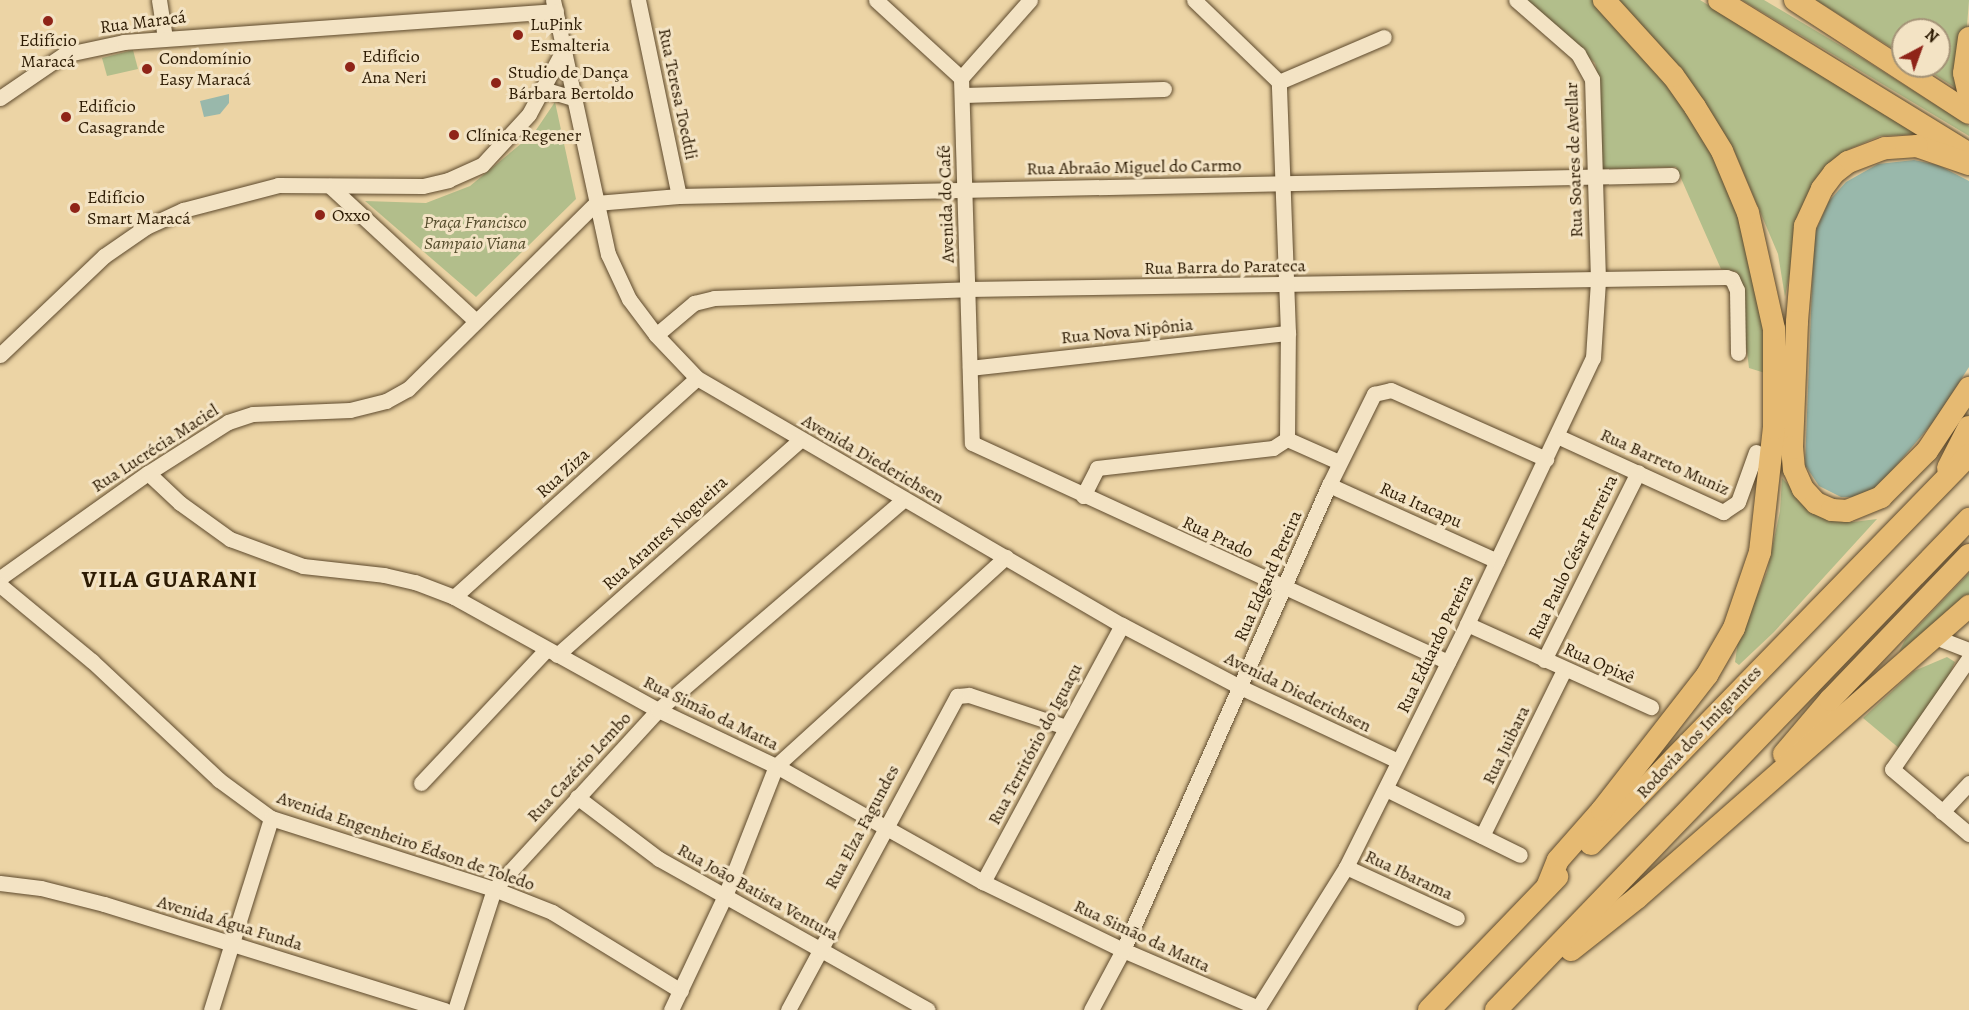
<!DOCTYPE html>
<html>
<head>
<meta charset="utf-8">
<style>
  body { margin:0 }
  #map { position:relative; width:1969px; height:1010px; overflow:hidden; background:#ecd4a5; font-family:Alegreya,serif }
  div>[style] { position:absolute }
  .green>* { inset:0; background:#b2be8b }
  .water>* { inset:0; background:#99b8ab }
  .roads { filter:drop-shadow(0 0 2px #5d492c) drop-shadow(0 0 2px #5d492c) }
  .minor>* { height:15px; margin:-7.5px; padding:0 7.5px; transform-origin:7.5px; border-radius:7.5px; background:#f3e3c4 }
  .highway>* { height:22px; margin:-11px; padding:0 11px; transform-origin:11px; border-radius:11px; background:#e6ba72 }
  .dots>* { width:16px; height:16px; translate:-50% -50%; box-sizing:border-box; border:3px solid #f3e3c4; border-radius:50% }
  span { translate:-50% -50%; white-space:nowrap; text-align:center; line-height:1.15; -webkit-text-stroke:6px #f3e3c4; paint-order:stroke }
  .street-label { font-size:18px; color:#2d1b03 }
  .poi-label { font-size:18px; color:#2d1b03 }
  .left { translate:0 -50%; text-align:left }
  .park-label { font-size:18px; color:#554c2c; font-style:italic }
  .district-label { font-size:24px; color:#2d1b03; font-weight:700; letter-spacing:1.5px }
  .north { position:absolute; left:1891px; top:18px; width:60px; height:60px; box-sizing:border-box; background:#f3e3c4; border:2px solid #a49377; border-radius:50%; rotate:41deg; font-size:16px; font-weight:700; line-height:24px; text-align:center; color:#2d1b03 }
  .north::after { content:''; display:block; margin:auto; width:21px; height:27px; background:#8f2418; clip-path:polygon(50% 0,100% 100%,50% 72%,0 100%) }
</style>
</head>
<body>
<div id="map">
  <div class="green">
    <i style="clip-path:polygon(1526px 0,1594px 0,1638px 45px,1700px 129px,1736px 207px,1762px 317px,1765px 373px,1749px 368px,1737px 272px,1721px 269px,1676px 167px,1601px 169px,1599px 81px,1595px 63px)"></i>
    <i style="clip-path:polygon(1612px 0,1700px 0,1918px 134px,1880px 136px,1847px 150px,1801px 217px,1785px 297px,1778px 254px,1733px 148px)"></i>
    <i style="clip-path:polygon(1742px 0,1764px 0,1865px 60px,1969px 126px,1969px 136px)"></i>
    <i style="clip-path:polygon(1816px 0,1969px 0,1962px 92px,1921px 66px,1939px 66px,1939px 30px,1903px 30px,1903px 55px)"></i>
    <i style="clip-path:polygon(133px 50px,138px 69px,107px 76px,102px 58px)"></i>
    <i style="clip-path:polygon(555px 102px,576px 199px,476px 297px,365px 201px,426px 203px,470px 186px,534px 133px)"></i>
    <i style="clip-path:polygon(1782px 478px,1820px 517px,1853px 522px,1877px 519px,1774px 632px,1739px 665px,1735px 662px,1738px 641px,1767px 572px,1780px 511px)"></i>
    <i style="clip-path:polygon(1969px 573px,1969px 598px,1899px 652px,1905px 640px)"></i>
    <i style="clip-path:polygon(1947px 657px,1955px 662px,1949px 675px,1900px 749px,1863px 718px,1914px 671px)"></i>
  </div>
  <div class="water">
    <i style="clip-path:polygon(229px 94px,229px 103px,220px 114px,204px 117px,200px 101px)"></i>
    <i style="clip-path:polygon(1914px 160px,1938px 165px,1969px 181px,1969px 367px,1935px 420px,1878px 487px,1857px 497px,1841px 497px,1819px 486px,1805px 465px,1814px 235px,1829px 201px,1846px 182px,1878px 164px)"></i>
  </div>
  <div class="roads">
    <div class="minor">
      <i style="left:159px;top:0;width:38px;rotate:81deg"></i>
      <i style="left:553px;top:0;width:260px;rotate:77.8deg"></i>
      <i style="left:608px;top:254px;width:50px;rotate:65deg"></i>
      <i style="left:629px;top:299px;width:45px;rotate:53.1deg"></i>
      <i style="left:656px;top:335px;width:59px;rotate:46.4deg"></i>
      <i style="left:697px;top:378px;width:492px;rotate:30.2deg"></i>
      <i style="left:1122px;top:625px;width:133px;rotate:27.7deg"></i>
      <i style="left:1240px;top:687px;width:174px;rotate:25.1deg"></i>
      <i style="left:638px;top:0;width:200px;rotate:78.2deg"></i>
      <i style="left:876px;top:0;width:115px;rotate:42.5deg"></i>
      <i style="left:961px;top:78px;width:365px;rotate:88.3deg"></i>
      <i style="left:972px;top:443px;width:524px;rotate:24.71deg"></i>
      <i style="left:961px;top:78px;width:104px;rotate:-48.5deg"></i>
      <i style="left:1279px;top:82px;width:114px;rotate:-23.2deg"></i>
      <i style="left:543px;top:89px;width:34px;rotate:17deg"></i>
      <i style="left:963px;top:95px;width:201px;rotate:-1.7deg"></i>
      <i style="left:0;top:98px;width:76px;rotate:-34.3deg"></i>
      <i style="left:63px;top:55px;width:62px;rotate:-12deg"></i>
      <i style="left:124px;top:42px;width:433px;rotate:-4.1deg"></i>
      <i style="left:330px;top:186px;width:199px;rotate:42.8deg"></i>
      <i style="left:656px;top:335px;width:50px;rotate:-40.1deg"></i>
      <i style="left:694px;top:303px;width:21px;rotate:-14deg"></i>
      <i style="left:714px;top:298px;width:254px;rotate:-2deg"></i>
      <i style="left:968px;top:289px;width:758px;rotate:-0.91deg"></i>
      <i style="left:1726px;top:277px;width:6px;rotate:18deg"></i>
      <i style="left:1732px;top:279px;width:12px;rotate:66deg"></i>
      <i style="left:1737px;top:290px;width:63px;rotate:89.1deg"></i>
      <i style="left:0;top:355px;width:144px;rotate:-43.6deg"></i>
      <i style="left:104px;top:256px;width:51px;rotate:-34.6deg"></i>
      <i style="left:146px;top:227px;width:41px;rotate:-24.7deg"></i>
      <i style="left:183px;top:210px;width:98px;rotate:-14.7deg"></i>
      <i style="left:278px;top:185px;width:145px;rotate:0.4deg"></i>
      <i style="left:423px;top:186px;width:26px;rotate:-13deg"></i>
      <i style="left:448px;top:180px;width:37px;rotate:-24deg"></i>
      <i style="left:482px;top:165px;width:69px;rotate:-47.3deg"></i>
      <i style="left:529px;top:114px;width:76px;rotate:-61.8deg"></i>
      <i style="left:970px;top:368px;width:320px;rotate:-6.3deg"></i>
      <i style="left:1557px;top:436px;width:183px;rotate:24.6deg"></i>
      <i style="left:1723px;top:512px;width:18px;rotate:-34deg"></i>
      <i style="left:1738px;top:502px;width:53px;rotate:-70.2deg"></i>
      <i style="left:1287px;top:439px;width:57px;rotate:23.9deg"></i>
      <i style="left:148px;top:473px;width:44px;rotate:43.2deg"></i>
      <i style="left:180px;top:503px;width:62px;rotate:35.8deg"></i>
      <i style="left:230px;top:539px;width:78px;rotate:20.3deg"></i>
      <i style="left:303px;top:566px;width:81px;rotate:6.3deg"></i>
      <i style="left:384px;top:575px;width:32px;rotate:13deg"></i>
      <i style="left:415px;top:582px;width:42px;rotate:21deg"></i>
      <i style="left:454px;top:597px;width:233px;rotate:29deg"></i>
      <i style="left:658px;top:710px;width:131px;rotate:25.4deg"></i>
      <i style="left:776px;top:766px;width:237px;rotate:29.3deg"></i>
      <i style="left:983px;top:882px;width:156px;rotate:25.9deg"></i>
      <i style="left:1123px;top:950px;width:147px;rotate:23.2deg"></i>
      <i style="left:1258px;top:1008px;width:166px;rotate:-58deg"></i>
      <i style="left:1346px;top:867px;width:271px;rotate:-63.5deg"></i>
      <i style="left:1467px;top:624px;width:294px;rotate:-64.7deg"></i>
      <i style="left:1593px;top:358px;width:78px;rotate:-86.3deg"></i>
      <i style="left:1598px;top:280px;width:201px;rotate:-91.7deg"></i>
      <i style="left:1592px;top:79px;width:29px;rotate:-119deg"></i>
      <i style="left:1578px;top:54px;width:82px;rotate:-138.9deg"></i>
      <i style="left:1329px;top:485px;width:184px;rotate:24.3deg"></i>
      <i style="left:1083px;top:496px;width:31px;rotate:-63deg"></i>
      <i style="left:1097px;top:468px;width:177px;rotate:-6.5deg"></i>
      <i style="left:1273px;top:448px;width:17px;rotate:-33deg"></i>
      <i style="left:1287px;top:439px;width:106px;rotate:-89.5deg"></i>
      <i style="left:1288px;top:333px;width:251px;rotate:-92.1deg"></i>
      <i style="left:1279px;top:82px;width:118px;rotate:-136deg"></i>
      <i style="left:0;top:578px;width:181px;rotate:-35.4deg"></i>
      <i style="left:148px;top:473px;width:95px;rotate:-32.5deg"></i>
      <i style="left:228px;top:422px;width:26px;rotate:-18deg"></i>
      <i style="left:253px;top:414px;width:97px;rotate:-2.4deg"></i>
      <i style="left:350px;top:410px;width:37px;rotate:-14deg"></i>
      <i style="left:386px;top:401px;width:25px;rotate:-29deg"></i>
      <i style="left:408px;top:389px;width:264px;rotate:-44.7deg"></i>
      <i style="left:596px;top:203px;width:83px;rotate:-4.8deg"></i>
      <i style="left:679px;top:196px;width:993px;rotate:-1.21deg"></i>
      <i style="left:0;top:585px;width:119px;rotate:39.6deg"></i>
      <i style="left:92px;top:661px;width:174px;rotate:43.1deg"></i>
      <i style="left:219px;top:780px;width:64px;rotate:36.2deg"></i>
      <i style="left:271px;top:818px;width:234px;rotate:17.7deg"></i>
      <i style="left:494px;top:889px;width:62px;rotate:21.6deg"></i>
      <i style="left:552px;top:912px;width:151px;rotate:31.5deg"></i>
      <i style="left:454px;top:597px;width:327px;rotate:-42deg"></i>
      <i style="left:1467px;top:624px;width:202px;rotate:24.3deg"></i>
      <i style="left:1935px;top:637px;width:36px;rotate:21deg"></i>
      <i style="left:557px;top:655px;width:324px;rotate:-41.5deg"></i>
      <i style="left:1969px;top:658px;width:135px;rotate:124.7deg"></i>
      <i style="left:1892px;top:769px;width:101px;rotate:40.2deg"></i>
      <i style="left:1544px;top:660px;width:210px;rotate:-63.4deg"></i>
      <i style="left:421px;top:783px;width:183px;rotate:-46.8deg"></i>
      <i style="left:1386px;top:789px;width:149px;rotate:26.2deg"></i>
      <i style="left:577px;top:797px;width:103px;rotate:37.1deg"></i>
      <i style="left:659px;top:859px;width:308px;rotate:29.3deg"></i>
      <i style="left:1942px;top:812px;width:40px;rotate:-47deg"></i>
      <i style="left:1482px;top:836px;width:185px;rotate:-63.7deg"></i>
      <i style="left:1346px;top:867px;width:122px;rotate:24.7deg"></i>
      <i style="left:983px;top:882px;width:292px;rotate:-61.6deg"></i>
      <i style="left:0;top:883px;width:41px;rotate:7deg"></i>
      <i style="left:41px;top:888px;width:65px;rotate:14.3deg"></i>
      <i style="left:104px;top:904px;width:357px;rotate:17.3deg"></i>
      <i style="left:211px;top:1010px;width:201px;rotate:-72.6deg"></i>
      <i style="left:455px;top:1010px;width:127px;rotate:-72.1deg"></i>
      <i style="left:494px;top:889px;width:243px;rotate:-47.5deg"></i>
      <i style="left:658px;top:710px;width:324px;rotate:-40.6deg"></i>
      <i style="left:671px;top:1010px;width:126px;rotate:-64.7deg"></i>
      <i style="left:725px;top:896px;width:140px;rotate:-68.6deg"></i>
      <i style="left:776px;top:766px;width:311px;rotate:-42.3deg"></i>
      <i style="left:788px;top:1010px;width:357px;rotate:-61.7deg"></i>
      <i style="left:957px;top:696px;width:12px;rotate:-5deg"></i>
      <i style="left:969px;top:695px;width:102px;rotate:18.3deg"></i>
      <i style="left:1091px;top:1010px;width:68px;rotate:-61.9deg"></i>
      <i style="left:1123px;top:950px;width:509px;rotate:-66.11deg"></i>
      <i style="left:1329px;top:485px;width:102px;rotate:-63.7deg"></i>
      <i style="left:1374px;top:394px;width:17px;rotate:-13deg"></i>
      <i style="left:1391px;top:390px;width:170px;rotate:24deg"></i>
    </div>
    <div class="highway">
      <i style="left:1719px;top:0;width:286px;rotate:31.6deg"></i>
      <i style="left:1795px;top:0;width:207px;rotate:33deg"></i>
      <i style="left:1969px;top:38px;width:35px;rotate:98deg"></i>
      <i style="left:1964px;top:73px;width:22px;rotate:77deg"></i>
      <i style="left:1969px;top:164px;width:55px;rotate:-160.9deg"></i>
      <i style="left:1917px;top:146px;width:32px;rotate:176deg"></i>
      <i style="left:1885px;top:148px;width:40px;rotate:159deg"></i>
      <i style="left:1848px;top:162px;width:18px;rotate:142deg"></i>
      <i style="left:1834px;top:173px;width:20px;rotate:127deg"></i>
      <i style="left:1822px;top:189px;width:41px;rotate:114.7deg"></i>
      <i style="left:1805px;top:226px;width:96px;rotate:94.8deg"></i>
      <i style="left:1797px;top:322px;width:125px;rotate:92.3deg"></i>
      <i style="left:1792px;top:447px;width:22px;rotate:85deg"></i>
      <i style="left:1794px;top:469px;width:22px;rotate:66deg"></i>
      <i style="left:1803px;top:489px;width:19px;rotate:47deg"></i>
      <i style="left:1816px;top:503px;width:17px;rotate:24deg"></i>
      <i style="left:1832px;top:510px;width:15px;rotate:4deg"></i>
      <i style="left:1847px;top:511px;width:37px;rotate:-22deg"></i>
      <i style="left:1881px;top:497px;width:65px;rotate:-45deg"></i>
      <i style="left:1927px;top:451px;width:76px;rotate:-56.3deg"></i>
      <i style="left:1948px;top:468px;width:46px;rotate:-62.9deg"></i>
      <i style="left:1784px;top:754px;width:71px;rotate:-49.6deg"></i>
      <i style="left:1830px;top:700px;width:201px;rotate:-46.2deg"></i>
      <i style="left:1591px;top:844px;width:542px;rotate:-45.82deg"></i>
      <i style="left:1547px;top:887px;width:29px;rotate:-68deg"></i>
      <i style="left:1558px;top:860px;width:67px;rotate:-48.7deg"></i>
      <i style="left:1602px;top:810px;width:171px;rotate:-52.1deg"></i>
      <i style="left:1707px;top:675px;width:54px;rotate:-60.1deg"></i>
      <i style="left:1734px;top:628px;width:80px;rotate:-71.1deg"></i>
      <i style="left:1760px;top:552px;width:125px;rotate:-83.6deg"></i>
      <i style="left:1774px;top:428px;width:99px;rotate:-90deg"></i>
      <i style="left:1774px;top:329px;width:119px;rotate:-102.6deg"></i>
      <i style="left:1748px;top:213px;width:67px;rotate:-112.8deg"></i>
      <i style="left:1722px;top:151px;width:52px;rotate:-121.5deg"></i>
      <i style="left:1695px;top:107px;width:38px;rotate:-125deg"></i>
      <i style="left:1673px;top:76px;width:103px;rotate:-132.2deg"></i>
      <i style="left:1571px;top:950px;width:85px;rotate:-38.3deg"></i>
      <i style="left:1638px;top:897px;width:441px;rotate:-41.3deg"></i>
      <i style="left:1429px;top:1010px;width:185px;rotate:-46.1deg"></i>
      <i style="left:1496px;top:1010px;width:682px;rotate:-46.07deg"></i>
    </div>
  </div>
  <div class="dots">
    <i style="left:48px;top:21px;background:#8f2418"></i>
    <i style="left:518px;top:35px;background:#8f2418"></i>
    <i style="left:350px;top:67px;background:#8f2418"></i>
    <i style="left:147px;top:69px;background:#8f2418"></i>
    <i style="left:496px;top:83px;background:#8f2418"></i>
    <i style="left:66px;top:117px;background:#8f2418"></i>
    <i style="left:454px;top:135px;background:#8f2418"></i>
    <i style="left:75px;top:208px;background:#8f2418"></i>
    <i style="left:320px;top:215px;background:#8f2418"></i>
  </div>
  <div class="street-label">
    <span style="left:143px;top:22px;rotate:-7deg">Rua Maracá</span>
    <span style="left:678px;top:94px;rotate:78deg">Rua Teresa Toedtli</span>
    <span style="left:1574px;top:160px;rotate:-92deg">Rua Soares de Avellar</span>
    <span style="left:1134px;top:167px;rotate:-1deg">Rua Abraão Miguel do Carmo</span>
    <span style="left:946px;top:204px;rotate:-92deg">Avenida do Café</span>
    <span style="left:1225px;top:267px;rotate:-1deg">Rua Barra do Parateca</span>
    <span style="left:1127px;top:331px;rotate:-6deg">Rua Nova Nipônia</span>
    <span style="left:155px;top:448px;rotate:-33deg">Rua Lucrécia Maciel</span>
    <span style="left:873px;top:459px;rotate:30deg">Avenida Diederichsen</span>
    <span style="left:1665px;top:462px;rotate:24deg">Rua Barreto Muniz</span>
    <span style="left:563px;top:473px;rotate:-42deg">Rua Ziza</span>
    <span style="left:1421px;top:505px;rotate:24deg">Rua Itacapu</span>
    <span style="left:665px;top:533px;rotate:-42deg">Rua Arantes Nogueira</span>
    <span style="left:1218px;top:537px;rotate:25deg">Rua Prado</span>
    <span style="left:1573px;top:557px;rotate:-64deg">Rua Paulo César Ferreira</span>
    <span style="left:1268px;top:576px;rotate:-66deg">Rua Edgard Pereira</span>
    <span style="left:1435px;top:644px;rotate:-64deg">Rua Eduardo Pereira</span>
    <span style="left:1599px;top:663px;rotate:24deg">Rua Opixê</span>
    <span style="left:1298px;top:692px;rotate:26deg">Avenida Diederichsen</span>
    <span style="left:711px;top:713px;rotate:26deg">Rua Simão da Matta</span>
    <span style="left:1699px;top:732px;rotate:-47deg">Rodovia dos Imigrantes</span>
    <span style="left:1035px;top:744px;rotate:-62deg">Rua Território do Iguaçu</span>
    <span style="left:1506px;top:745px;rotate:-64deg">Rua Juibara</span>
    <span style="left:579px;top:767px;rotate:-47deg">Rua Cazério Lembo</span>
    <span style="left:862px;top:827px;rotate:-62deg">Rua Elza Fagundes</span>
    <span style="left:406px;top:841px;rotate:19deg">Avenida Engenheiro Édson de Toledo</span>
    <span style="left:1409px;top:875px;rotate:25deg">Rua Ibarama</span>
    <span style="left:758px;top:892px;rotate:29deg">Rua João Batista Ventura</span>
    <span style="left:230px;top:923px;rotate:17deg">Avenida Água Funda</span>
    <span style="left:1142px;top:936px;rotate:25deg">Rua Simão da Matta</span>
  </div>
  <div class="poi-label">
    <span class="left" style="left:530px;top:35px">LuPink<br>Esmalteria</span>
    <span style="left:48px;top:51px">Edifício<br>Maracá</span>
    <span class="left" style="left:362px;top:67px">Edifício<br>Ana Neri</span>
    <span class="left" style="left:159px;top:69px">Condomínio<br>Easy Maracá</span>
    <span class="left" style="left:508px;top:83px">Studio de Dança<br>Bárbara Bertoldo</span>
    <span class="left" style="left:78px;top:117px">Edifício<br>Casagrande</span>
    <span class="left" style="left:466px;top:135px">Clínica Regener</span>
    <span class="left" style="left:87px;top:208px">Edifício<br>Smart Maracá</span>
    <span class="left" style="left:332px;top:215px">Oxxo</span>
  </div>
  <div class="park-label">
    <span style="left:475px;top:233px">Praça Francisco<br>Sampaio Viana</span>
  </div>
  <div class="district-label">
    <span style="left:170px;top:580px">VILA GUARANI</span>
  </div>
  <div class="north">N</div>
</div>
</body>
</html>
